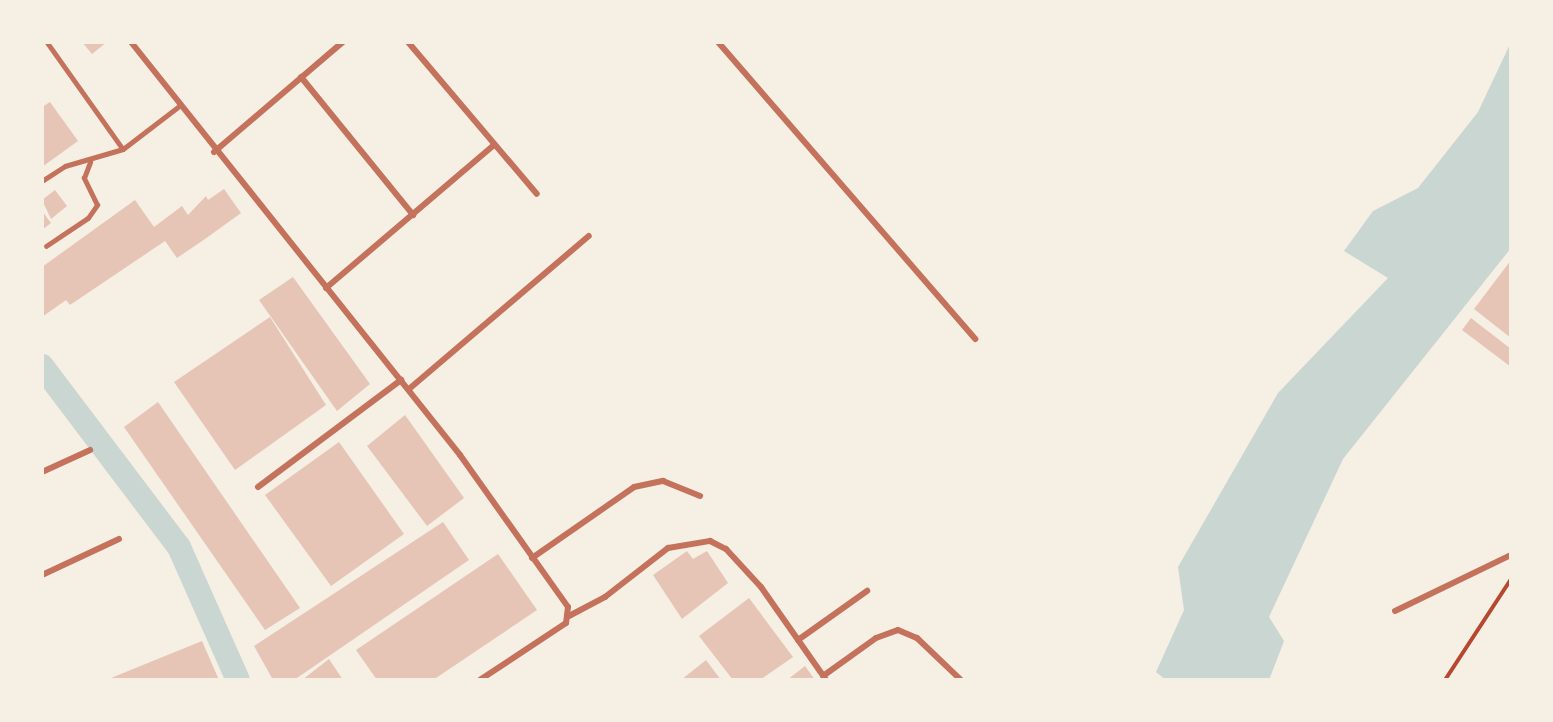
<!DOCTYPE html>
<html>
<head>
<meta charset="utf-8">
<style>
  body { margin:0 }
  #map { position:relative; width:1553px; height:722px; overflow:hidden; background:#f6efe4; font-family:Barlow,sans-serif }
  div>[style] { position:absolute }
  .water>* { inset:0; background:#c9d6d2 }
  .canal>* { height:24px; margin:-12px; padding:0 12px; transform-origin:12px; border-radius:12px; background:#c9d6d2 }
  .building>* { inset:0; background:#e6c5b7 }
  .path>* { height:4px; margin:-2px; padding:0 2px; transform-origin:2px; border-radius:2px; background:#b5482f }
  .service>* { height:4.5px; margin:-2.25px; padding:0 2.25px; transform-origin:2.25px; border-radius:2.25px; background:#c5725c }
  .minor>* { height:6px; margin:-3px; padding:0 3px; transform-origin:3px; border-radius:3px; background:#c5725c }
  span { translate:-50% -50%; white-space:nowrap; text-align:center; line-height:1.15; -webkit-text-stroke:4.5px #f6efe4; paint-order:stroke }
  .frame { position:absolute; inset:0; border:44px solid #f6efe4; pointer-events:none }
</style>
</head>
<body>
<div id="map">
  <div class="water">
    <i style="clip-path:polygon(1511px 42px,1511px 248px,1343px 459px,1269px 617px,1284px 641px,1269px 680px,1166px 680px,1156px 672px,1184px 610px,1178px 567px,1278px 393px,1388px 278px,1344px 251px,1373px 211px,1418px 188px,1478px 112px)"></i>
  </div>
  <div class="canal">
    <i style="left:42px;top:366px;width:227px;rotate:52.9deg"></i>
    <i style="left:179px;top:547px;width:145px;rotate:66.1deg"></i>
  </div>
  <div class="building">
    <i style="clip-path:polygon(82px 42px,107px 42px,92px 54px)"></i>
    <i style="clip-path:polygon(50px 102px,78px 141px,42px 167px,42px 107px)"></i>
    <i style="clip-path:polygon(224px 189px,241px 213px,205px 239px,177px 258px,165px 241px,70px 305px,66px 300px,42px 317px,42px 267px,135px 200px,154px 227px,182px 206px,188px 215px,206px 196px,208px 200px)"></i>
    <i style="clip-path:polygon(55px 190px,67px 206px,51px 219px,42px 200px)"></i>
    <i style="clip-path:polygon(42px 211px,51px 223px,42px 230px)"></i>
    <i style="clip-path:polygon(1511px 260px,1511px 338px,1474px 309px)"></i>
    <i style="clip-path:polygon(293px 277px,370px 384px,337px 411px,259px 300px)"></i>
    <i style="clip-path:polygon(270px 317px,326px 405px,235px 470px,174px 382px)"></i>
    <i style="clip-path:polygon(1471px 318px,1511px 349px,1511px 367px,1462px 330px)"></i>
    <i style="clip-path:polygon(158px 402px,300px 608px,265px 630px,124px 427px)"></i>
    <i style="clip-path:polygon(405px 415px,464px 498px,427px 526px,367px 446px)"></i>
    <i style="clip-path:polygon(339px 442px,404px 534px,331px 586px,265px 495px)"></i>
    <i style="clip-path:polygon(443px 522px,469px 560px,294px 680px,273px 680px,254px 646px)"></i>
    <i style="clip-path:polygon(687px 551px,693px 559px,707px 551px,728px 583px,682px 619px,653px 575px)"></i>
    <i style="clip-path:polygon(498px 554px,537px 610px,433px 680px,377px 680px,356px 650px)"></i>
    <i style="clip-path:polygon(749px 598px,793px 657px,760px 680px,733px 680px,699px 636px)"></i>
    <i style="clip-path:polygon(202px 641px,219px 680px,106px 680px)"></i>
    <i style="clip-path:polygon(329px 659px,343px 680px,302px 680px)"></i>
    <i style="clip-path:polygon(706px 660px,721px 680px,681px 680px)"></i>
    <i style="clip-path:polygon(805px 666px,815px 680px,787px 680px)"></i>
  </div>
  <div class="path">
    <i style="left:1445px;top:680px;width:121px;rotate:-56.8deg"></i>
  </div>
  <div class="service">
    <i style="left:47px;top:42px;width:131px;rotate:54.6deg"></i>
    <i style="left:42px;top:181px;width:27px;rotate:-33deg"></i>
    <i style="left:65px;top:166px;width:60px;rotate:-16.3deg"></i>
    <i style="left:123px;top:149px;width:69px;rotate:-37.4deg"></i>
    <i style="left:46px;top:246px;width:50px;rotate:-33.7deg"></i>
    <i style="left:88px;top:218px;width:16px;rotate:-55deg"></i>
    <i style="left:97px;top:205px;width:30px;rotate:-116deg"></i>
    <i style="left:84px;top:178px;width:17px;rotate:-69deg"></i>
  </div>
  <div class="minor">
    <i style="left:131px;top:42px;width:528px;rotate:51.46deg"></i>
    <i style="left:460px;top:455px;width:186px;rotate:54.6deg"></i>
    <i style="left:568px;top:607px;width:16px;rotate:97deg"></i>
    <i style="left:566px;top:623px;width:103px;rotate:146.5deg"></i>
    <i style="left:408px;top:42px;width:199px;rotate:49.7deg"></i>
    <i style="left:718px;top:42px;width:393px;rotate:49.1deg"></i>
    <i style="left:301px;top:77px;width:178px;rotate:50.9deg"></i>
    <i style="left:214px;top:152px;width:170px;rotate:-40.5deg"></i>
    <i style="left:326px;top:288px;width:219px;rotate:-40.4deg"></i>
    <i style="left:409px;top:389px;width:236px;rotate:-40.4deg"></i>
    <i style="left:42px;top:472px;width:53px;rotate:-24.6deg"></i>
    <i style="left:258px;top:487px;width:179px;rotate:-36.8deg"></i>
    <i style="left:532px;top:558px;width:124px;rotate:-34.8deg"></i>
    <i style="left:634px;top:487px;width:30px;rotate:-12deg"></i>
    <i style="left:663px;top:481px;width:40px;rotate:22deg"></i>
    <i style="left:42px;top:575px;width:85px;rotate:-25.1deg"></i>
    <i style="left:1395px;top:611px;width:129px;rotate:-25.8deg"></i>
    <i style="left:569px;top:616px;width:41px;rotate:-27.8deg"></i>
    <i style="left:605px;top:597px;width:80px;rotate:-37.9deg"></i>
    <i style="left:668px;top:548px;width:43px;rotate:-9.5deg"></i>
    <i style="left:710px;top:541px;width:18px;rotate:27deg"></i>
    <i style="left:726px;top:549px;width:52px;rotate:47.4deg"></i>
    <i style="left:761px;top:587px;width:113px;rotate:55deg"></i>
    <i style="left:798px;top:640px;width:85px;rotate:-35.4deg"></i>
    <i style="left:823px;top:676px;width:65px;rotate:-35.6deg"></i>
    <i style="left:876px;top:638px;width:23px;rotate:-20deg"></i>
    <i style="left:898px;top:630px;width:21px;rotate:23deg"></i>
    <i style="left:917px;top:638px;width:61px;rotate:43.7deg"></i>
  </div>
  <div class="frame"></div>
</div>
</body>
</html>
